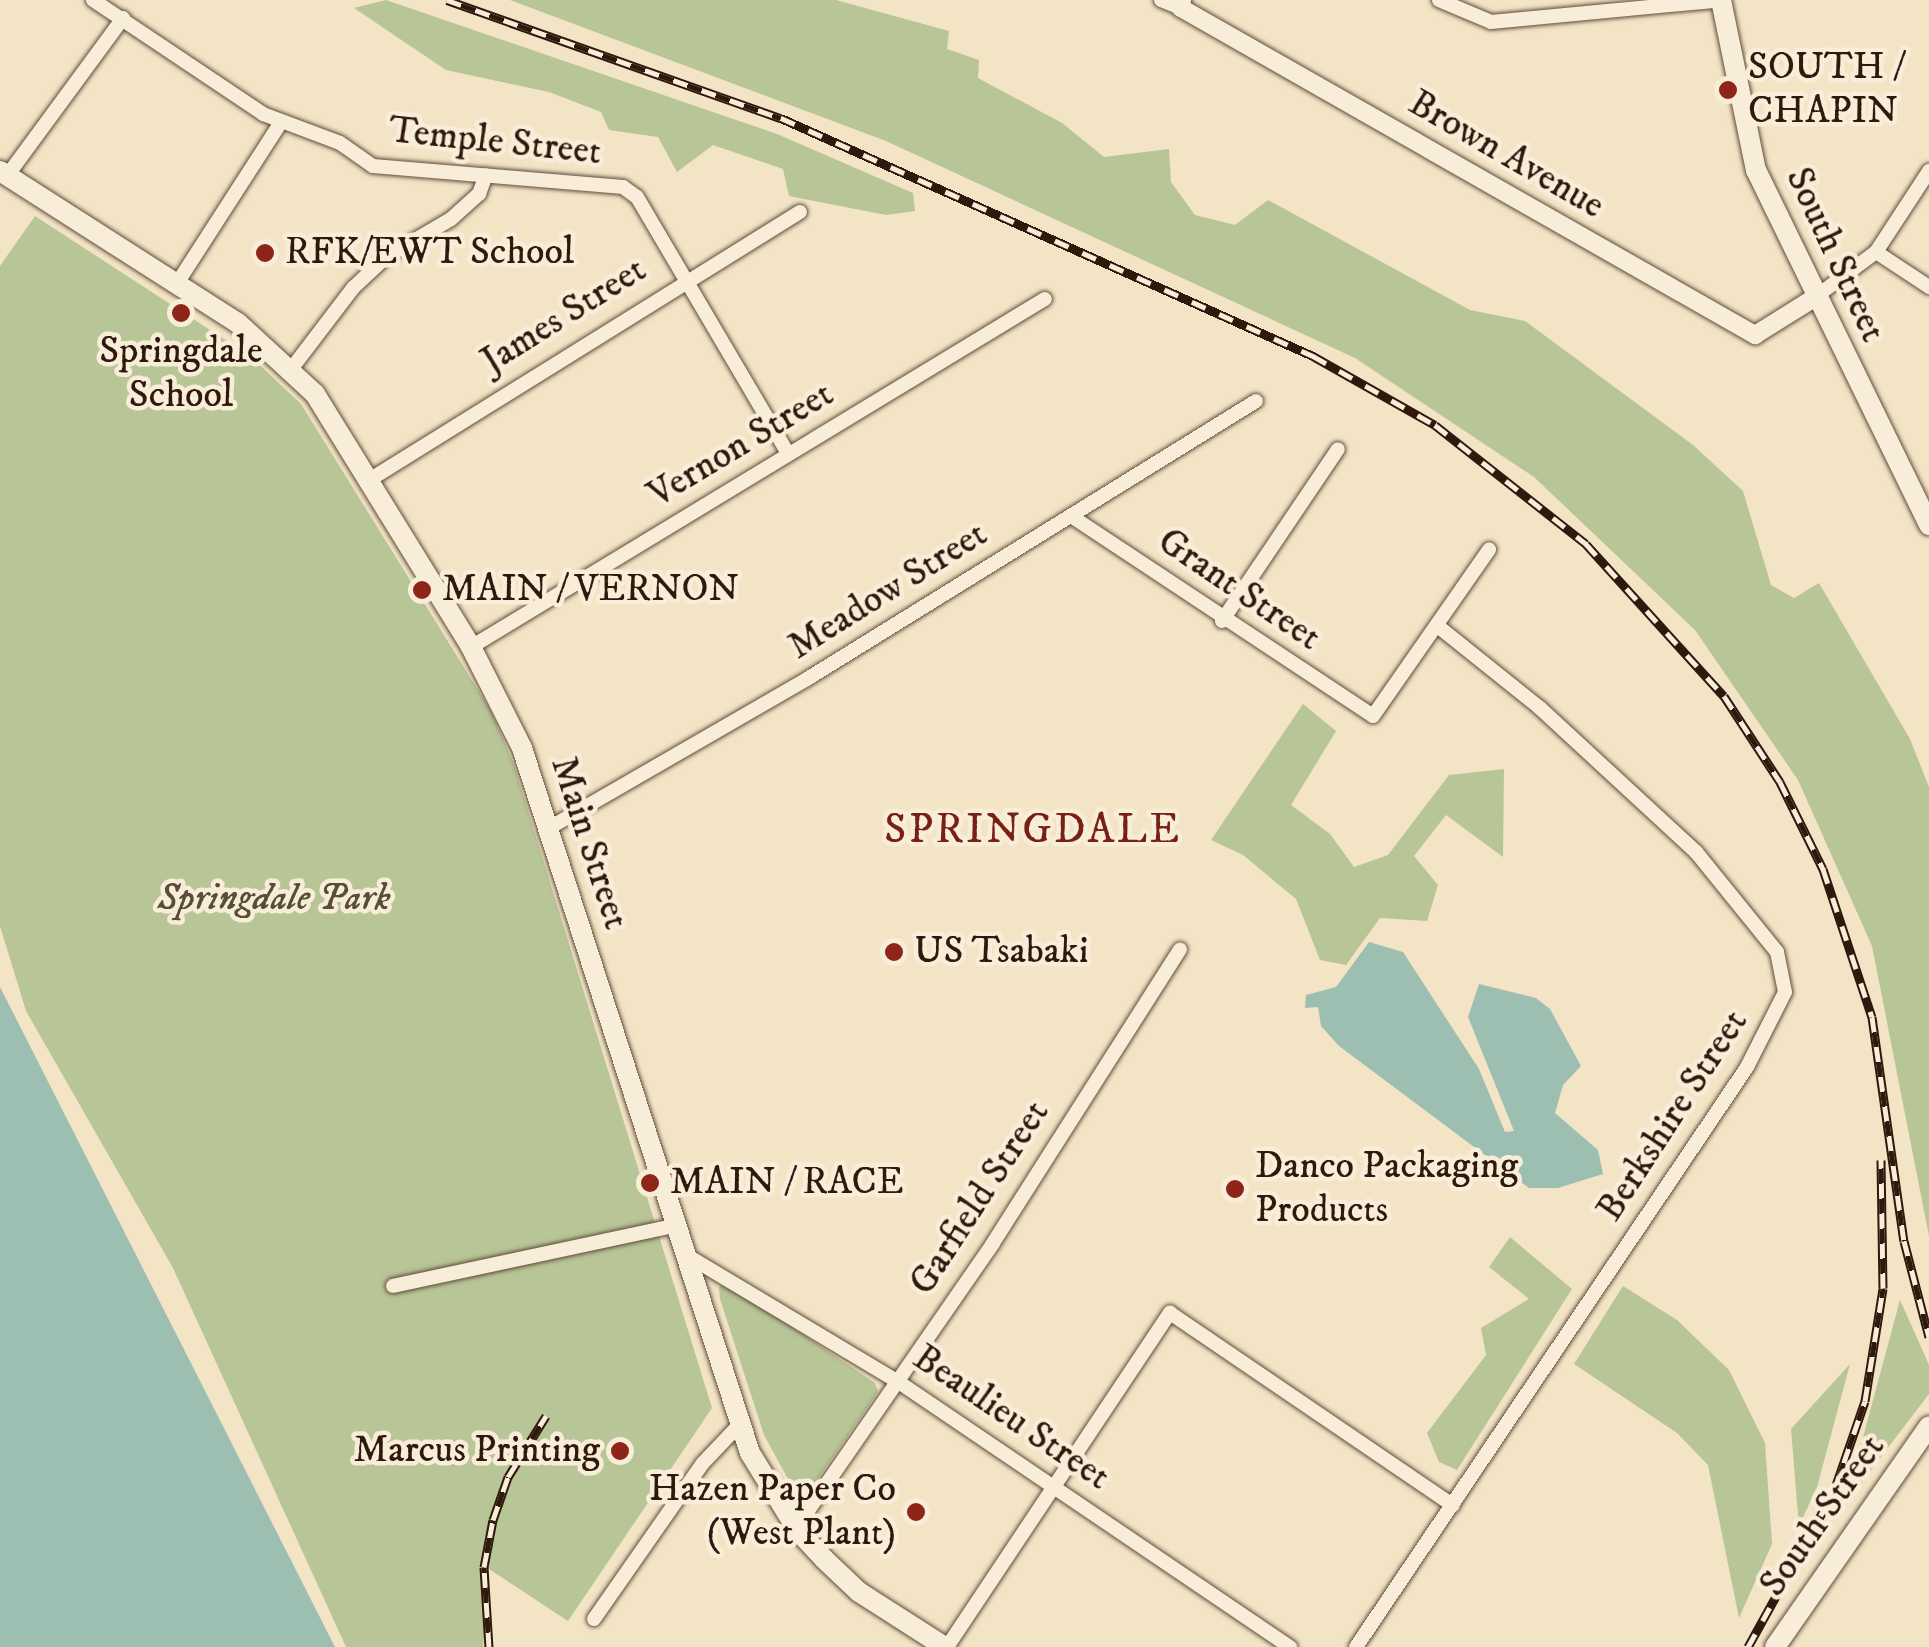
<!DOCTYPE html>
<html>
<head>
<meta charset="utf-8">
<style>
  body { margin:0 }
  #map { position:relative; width:1929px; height:1647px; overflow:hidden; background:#f2e4c5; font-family:"IM FELL DW Pica",serif }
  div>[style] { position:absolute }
  .green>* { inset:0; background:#b8c596 }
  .water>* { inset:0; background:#9cbfb1 }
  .roads { filter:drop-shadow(0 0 2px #604c3b) drop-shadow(0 0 2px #604c3b) }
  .minor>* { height:14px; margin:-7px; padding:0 7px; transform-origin:7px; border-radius:7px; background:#f7edd9 }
  .tertiary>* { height:18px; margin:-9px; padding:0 9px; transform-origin:9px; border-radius:9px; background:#f7edd9 }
  .secondary>* { height:20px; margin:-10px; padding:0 10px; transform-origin:10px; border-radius:10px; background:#f7edd9 }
  .rail>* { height:9px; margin-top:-4.5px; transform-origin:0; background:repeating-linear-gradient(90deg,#f7edd9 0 15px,#2f190d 0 30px); box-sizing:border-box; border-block:2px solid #2f190d }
  .dots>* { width:28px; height:28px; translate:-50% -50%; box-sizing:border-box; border:5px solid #f7edd9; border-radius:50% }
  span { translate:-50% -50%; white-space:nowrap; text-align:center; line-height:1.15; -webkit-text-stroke:9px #f7edd9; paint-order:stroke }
  .poi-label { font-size:38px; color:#2f190d }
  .left { translate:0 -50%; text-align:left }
  .right { translate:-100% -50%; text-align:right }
  .street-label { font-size:38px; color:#2f190d }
  .park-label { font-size:38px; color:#584d36; font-style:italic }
  .quarter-label { font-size:42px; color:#7a1f14; letter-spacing:2.5px }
</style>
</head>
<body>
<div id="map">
  <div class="green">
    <i style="clip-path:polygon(386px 0,777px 134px,913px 193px,915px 211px,886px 215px,789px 196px,783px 169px,713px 145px,677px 172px,658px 137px,609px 130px,601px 112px,549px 92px,446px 70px,354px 8px)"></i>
    <i style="clip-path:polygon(510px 0,836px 0,949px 31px,947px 49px,979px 60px,978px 78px,1062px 123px,1104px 157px,1169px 149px,1171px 182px,1195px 215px,1235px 225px,1268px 200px,1470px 310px,1525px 321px,1693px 445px,1743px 491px,1771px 585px,1794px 598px,1819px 583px,1910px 739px,1929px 787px,1929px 1236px,1872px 946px,1798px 780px,1695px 630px,1534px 477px,1355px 358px,886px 141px)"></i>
    <i style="clip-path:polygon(35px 216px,250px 356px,301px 404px,491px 711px,513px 762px,712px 1408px,568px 1621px,489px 1569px,483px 1647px,346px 1647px,173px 1268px,26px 1011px,0 926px,0 266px)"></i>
    <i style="clip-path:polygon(1303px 704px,1336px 731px,1291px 805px,1330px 834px,1354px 867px,1388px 855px,1449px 775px,1504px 769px,1503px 857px,1446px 815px,1414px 856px,1438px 885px,1427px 921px,1380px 918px,1346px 965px,1320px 960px,1296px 899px,1243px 855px,1211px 840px)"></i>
    <i style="clip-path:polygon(1510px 1237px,1572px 1289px,1457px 1470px,1439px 1462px,1427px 1433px,1486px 1355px,1481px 1328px,1529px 1299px,1489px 1267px)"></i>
    <i style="clip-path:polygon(727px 1283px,875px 1383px,878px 1392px,801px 1503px,764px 1435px,720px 1299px,719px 1287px)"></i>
    <i style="clip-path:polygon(1623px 1286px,1677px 1320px,1729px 1370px,1765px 1443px,1772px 1544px,1739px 1618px,1708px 1465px,1677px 1433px,1574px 1364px)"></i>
    <i style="clip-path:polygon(1900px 1300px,1929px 1365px,1929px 1394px,1845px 1504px)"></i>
    <i style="clip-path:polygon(1850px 1364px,1817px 1487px,1799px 1526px,1791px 1429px)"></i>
  </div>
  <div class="water">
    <i style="clip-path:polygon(1369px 942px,1403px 952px,1479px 1069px,1505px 1132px,1514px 1131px,1468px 1017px,1479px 984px,1536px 998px,1550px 1009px,1581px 1066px,1563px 1085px,1555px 1113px,1598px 1150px,1603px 1174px,1558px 1188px,1529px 1188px,1339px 1046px,1321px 1026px,1318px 1007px,1305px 1008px,1306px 995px,1336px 987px)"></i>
    <i style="clip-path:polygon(0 987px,335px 1647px,0 1647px)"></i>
  </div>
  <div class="roads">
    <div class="minor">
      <i style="left:93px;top:0;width:205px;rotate:33.8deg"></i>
      <i style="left:263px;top:114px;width:82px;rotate:20.6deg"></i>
      <i style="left:340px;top:143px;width:40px;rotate:34.9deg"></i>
      <i style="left:373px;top:166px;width:251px;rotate:4.8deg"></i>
      <i style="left:623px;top:187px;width:17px;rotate:36deg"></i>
      <i style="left:637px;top:197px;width:297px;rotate:59.5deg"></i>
      <i style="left:1161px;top:0;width:22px;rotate:22deg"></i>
      <i style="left:1439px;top:0;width:56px;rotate:22.9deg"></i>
      <i style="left:1491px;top:22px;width:232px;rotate:-5.4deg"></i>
      <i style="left:7px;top:176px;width:196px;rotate:-53.7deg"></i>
      <i style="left:1876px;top:252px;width:64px;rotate:33.4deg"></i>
      <i style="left:176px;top:285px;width:194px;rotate:-57.2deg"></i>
      <i style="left:1814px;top:298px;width:77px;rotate:-36.6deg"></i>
      <i style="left:1876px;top:252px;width:97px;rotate:-56.8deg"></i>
      <i style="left:292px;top:368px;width:101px;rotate:-52.7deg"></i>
      <i style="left:353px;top:288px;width:45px;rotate:-43.2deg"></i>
      <i style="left:386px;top:257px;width:75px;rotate:-30.3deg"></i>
      <i style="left:451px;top:219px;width:38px;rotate:-42deg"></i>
      <i style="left:479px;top:194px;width:20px;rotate:-70deg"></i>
      <i style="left:366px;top:482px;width:511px;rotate:-31.89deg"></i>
      <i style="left:1071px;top:516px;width:362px;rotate:33.5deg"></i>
      <i style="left:1373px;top:716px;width:203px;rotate:-55.1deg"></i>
      <i style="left:1222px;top:621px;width:207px;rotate:-56deg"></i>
      <i style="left:471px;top:647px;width:671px;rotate:-31.23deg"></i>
      <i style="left:549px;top:828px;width:298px;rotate:-30deg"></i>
      <i style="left:807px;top:679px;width:528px;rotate:-31.76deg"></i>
      <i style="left:688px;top:1256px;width:244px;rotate:30.9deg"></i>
      <i style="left:897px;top:1381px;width:475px;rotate:34.1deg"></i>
      <i style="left:393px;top:1286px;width:291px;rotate:-12.1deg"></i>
      <i style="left:796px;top:1528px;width:346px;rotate:-55.3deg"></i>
      <i style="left:993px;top:1243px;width:348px;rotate:-57.5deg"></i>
      <i style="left:594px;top:1619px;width:190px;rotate:-55.1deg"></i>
      <i style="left:703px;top:1463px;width:54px;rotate:-46.5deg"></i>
      <i style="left:947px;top:1647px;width:402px;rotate:-56.3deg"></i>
      <i style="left:1170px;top:1313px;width:342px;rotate:34.2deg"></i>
      <i style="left:1356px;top:1647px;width:699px;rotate:-56.01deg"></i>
      <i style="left:1747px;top:1067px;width:84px;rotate:-63.1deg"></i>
      <i style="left:1785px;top:992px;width:41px;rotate:-101.3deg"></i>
      <i style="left:1777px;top:952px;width:129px;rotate:-129deg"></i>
      <i style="left:1696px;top:852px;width:212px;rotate:-137.3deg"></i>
      <i style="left:1540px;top:708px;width:129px;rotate:-141.3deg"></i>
    </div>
    <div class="tertiary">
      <i style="left:1182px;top:0;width:8px;rotate:97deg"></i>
      <i style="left:1181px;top:8px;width:661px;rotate:29.67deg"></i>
      <i style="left:1755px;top:335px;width:70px;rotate:-32.1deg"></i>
    </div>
    <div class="secondary">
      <i style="left:1721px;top:0;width:174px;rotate:78.4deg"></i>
      <i style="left:1756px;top:170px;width:395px;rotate:64deg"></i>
      <i style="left:0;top:171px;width:282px;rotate:32.6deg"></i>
      <i style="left:238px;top:323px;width:105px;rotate:42.7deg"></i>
      <i style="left:315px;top:394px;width:297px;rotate:58.3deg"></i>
      <i style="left:471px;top:647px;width:113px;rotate:63.2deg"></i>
      <i style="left:522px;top:748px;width:741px;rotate:72.08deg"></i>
      <i style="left:750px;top:1453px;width:92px;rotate:58.4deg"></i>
      <i style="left:798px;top:1531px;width:38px;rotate:47deg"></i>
      <i style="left:824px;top:1559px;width:48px;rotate:43.3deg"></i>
      <i style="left:859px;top:1592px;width:102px;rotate:32.6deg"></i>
      <i style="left:1775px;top:1647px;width:269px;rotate:-55.1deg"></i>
    </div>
  </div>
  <div class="rail">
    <i style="left:447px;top:0;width:354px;rotate:19.5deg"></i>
    <i style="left:781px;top:118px;width:583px;rotate:24.1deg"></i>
    <i style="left:1313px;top:356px;width:140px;rotate:29.5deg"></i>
    <i style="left:1435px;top:425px;width:192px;rotate:38.2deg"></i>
    <i style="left:1586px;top:544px;width:205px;rotate:47.8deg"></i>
    <i style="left:1724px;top:696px;width:103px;rotate:56.9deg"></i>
    <i style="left:1780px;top:782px;width:97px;rotate:63.7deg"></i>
    <i style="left:1823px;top:869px;width:156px;rotate:71.7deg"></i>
    <i style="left:1872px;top:1017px;width:226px;rotate:81.9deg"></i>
    <i style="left:1904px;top:1241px;width:99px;rotate:75.4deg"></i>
    <i style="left:489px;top:1647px;width:80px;rotate:-93.6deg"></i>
    <i style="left:484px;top:1567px;width:48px;rotate:-79.2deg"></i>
    <i style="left:493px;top:1520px;width:46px;rotate:-70.8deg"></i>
    <i style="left:508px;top:1477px;width:72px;rotate:-58.1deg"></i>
    <i style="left:1748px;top:1647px;width:178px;rotate:-61.1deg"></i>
    <i style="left:1834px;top:1491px;width:95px;rotate:-71deg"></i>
    <i style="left:1865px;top:1401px;width:114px;rotate:-80.9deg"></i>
    <i style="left:1883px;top:1288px;width:128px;rotate:-90.9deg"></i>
  </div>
  <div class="dots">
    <i style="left:1728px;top:90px;background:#8f2418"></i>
    <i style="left:265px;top:253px;background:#8f2418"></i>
    <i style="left:181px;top:313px;background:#8f2418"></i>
    <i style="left:422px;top:590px;background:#8f2418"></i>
    <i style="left:894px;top:952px;background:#8f2418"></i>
    <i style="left:650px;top:1183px;background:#8f2418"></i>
    <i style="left:1235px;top:1189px;background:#8f2418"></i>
    <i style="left:620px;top:1451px;background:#8f2418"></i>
    <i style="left:916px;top:1512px;background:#8f2418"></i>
  </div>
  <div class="poi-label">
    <span class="left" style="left:1748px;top:90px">SOUTH /<br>CHAPIN</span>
    <span class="left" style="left:285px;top:253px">RFK/EWT School</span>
    <span style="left:181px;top:374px">Springdale<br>School</span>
    <span class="left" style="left:442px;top:590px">MAIN / VERNON</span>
    <span class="left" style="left:914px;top:952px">US Tsabaki</span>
    <span class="left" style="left:1255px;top:1189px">Danco Packaging<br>Products</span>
    <span class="left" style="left:670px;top:1183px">MAIN / RACE</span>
    <span class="right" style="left:600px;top:1451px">Marcus Printing</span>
    <span class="right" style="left:896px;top:1512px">Hazen Paper Co<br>(West Plant)</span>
  </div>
  <div class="street-label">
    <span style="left:495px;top:142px;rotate:6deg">Temple Street</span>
    <span style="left:1506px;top:155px;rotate:30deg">Brown Avenue</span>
    <span style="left:1835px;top:255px;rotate:65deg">South Street</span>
    <span style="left:564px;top:316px;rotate:-32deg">James Street</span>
    <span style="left:741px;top:445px;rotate:-31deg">Vernon Street</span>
    <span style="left:1239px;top:590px;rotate:34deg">Grant Street</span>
    <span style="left:888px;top:591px;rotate:-32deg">Meadow Street</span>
    <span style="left:589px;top:843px;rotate:72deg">Main Street</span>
    <span style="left:1673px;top:1116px;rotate:-57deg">Berkshire Street</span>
    <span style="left:980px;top:1198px;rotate:-57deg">Garfield Street</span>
    <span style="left:1011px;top:1418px;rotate:34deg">Beaulieu Street</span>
    <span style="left:1823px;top:1516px;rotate:-55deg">South Street</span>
  </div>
  <div class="park-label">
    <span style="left:274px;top:899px">Springdale Park</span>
  </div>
  <div class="quarter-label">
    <span style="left:1033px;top:830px">SPRINGDALE</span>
  </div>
</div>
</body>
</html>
